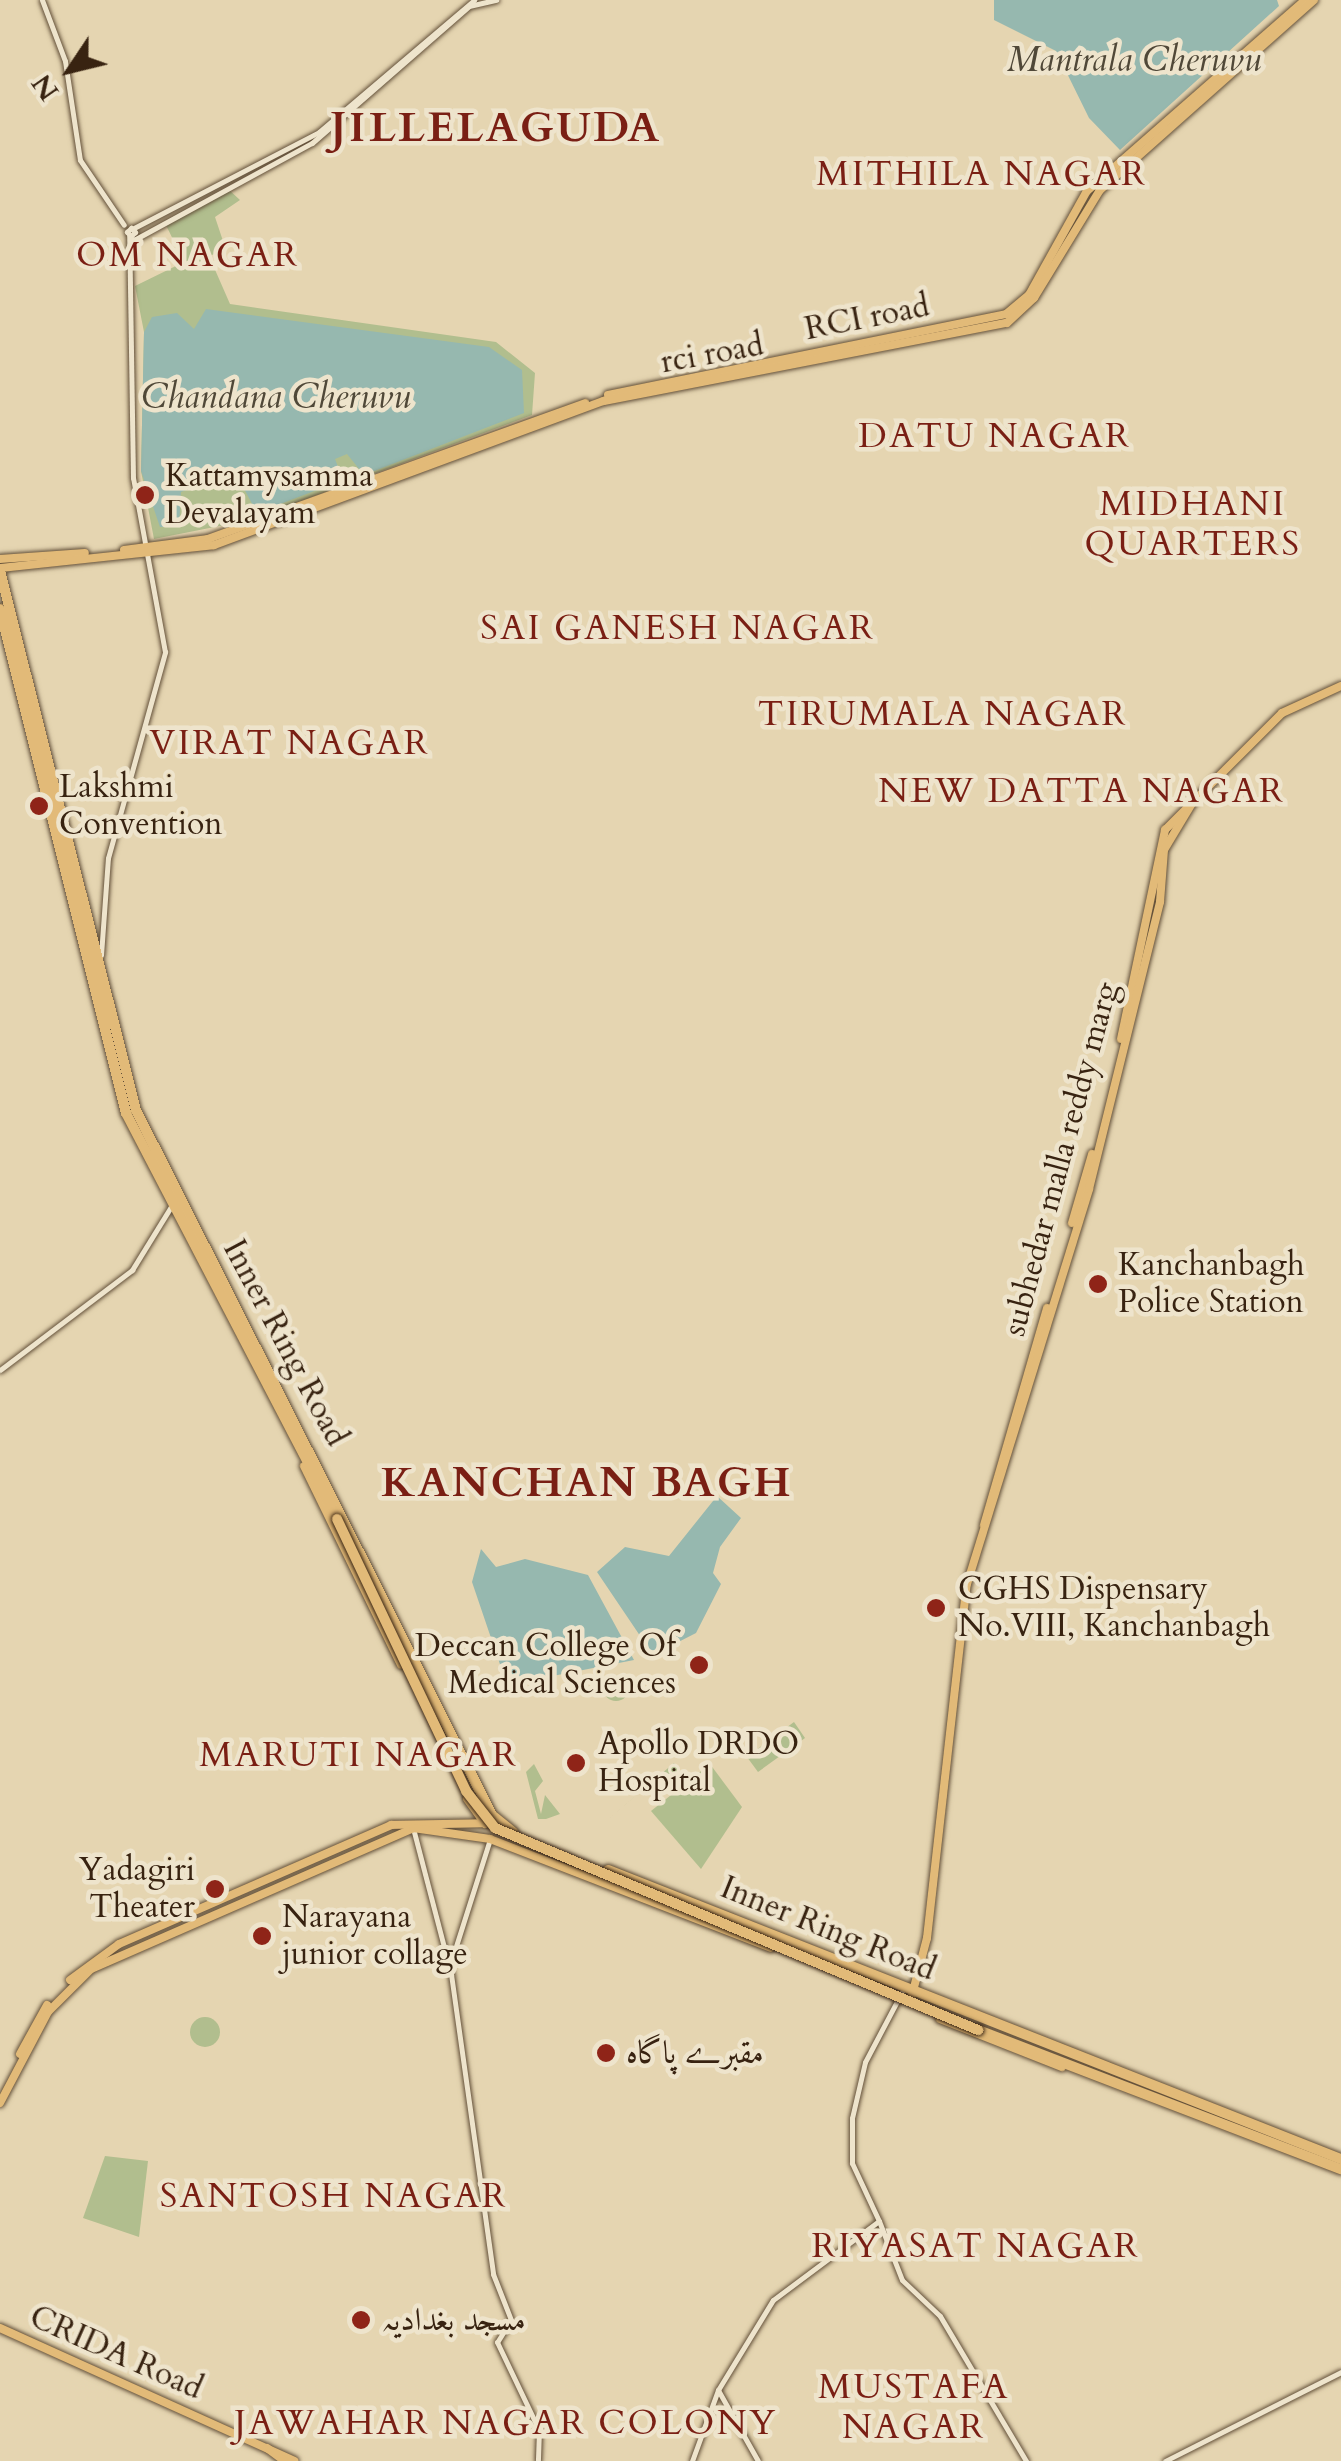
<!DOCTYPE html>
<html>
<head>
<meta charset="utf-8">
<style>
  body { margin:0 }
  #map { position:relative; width:1341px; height:2461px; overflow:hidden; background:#e5d5b1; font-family:Cardo,Amiri,serif }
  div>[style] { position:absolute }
  .green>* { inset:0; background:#b1be8e }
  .round { border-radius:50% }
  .water>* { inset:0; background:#96b8af }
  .roads { filter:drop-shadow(0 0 2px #635039) drop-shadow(0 0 2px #635039) }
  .minor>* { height:5px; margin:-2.5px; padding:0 2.5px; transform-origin:2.5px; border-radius:2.5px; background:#eee4cc }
  .major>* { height:8px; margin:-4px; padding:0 4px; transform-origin:4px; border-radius:4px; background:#e2ba78 }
  .highway>* { height:10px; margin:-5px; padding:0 5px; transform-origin:5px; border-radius:5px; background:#e2ba78 }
  .bridges { filter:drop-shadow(0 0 2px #382311) drop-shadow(0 0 2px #382311) }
  .highway-bridge>* { height:10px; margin:-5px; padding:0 5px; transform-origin:5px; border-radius:5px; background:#e2ba78 }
  .dots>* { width:28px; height:28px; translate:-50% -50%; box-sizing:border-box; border:5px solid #eee4cc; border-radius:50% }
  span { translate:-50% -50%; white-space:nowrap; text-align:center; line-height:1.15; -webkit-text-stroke:9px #eee4cc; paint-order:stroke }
  .street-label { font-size:32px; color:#382311 }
  .poi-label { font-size:32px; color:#382311 }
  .left { translate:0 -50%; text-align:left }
  .right { translate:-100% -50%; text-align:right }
  .water-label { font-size:35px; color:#504838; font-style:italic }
  .neighbourhood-label { font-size:35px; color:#7a1f14; letter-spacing:2.5px }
  .district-label { font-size:42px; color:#7a1f14; font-weight:700; letter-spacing:2.5px }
  .north { position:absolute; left:20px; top:20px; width:100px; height:100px; -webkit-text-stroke:8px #eee4cc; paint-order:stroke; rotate:235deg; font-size:28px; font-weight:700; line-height:40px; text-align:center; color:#382311 }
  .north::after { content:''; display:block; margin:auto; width:35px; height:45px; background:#382311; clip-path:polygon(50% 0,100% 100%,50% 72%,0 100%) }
</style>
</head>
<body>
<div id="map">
  <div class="green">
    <i style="clip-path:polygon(227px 188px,240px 200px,215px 217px,226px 250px,209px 256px,230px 304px,496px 342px,535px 373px,532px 415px,250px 520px,154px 539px,141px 471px,144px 332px,135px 286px,184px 262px,164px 221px)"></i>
    <i class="round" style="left:603px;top:1675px;width:26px;height:26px"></i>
    <i style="clip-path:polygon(794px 1722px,805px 1738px,758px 1772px,747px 1757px)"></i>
    <i style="clip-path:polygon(674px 1763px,683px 1775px,663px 1790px,653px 1781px,578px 1845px)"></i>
    <i style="clip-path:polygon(534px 1764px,543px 1781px,535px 1791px,541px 1814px,545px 1795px,560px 1814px,546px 1819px,538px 1819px,526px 1772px)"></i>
    <i style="clip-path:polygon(710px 1764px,742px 1807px,701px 1869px,651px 1811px)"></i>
    <i class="round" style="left:190px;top:2017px;width:30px;height:30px"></i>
    <i style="clip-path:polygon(105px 2156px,148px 2161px,139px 2237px,83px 2218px)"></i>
  </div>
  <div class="water">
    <i style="clip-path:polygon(994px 0,1277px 0,1279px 6px,1120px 150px,1089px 118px,1056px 51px,994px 20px)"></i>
    <i style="clip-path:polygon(206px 309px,489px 347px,522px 370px,524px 413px,364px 475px,347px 454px,335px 459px,343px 480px,257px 513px,234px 470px,181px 492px,179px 527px,160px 527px,141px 471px,144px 332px,152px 317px,177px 313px,194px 329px)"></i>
    <i style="clip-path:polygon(717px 1496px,741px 1518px,720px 1547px,713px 1573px,721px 1584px,696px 1633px,653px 1655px,597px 1572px,625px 1547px,669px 1556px)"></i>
    <i style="clip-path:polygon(481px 1549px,496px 1567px,525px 1559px,588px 1575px,634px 1660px,507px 1685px,472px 1582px)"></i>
  </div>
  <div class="roads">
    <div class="minor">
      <i style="left:42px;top:0;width:65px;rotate:69.3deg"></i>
      <i style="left:65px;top:61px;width:100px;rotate:81.4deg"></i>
      <i style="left:80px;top:160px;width:78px;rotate:55.9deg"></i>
      <i style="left:131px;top:228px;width:6px;rotate:45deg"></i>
      <i style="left:135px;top:232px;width:6px;rotate:135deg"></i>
      <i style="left:131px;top:236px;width:6px;rotate:-135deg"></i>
      <i style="left:127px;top:232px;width:6px;rotate:-45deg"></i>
      <i style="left:132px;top:229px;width:211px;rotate:-27.4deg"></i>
      <i style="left:319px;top:132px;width:204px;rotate:-40.4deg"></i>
      <i style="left:132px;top:241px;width:205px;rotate:-28.6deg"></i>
      <i style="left:312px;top:143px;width:208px;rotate:-41.1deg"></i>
      <i style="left:469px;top:6px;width:28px;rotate:-13deg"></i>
      <i style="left:101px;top:955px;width:97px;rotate:-85.9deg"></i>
      <i style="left:108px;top:858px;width:214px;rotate:-74.5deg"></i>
      <i style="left:165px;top:652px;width:177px;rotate:-100.4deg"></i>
      <i style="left:133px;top:478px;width:243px;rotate:-90.9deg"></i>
      <i style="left:0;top:1370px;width:166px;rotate:-37.1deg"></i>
      <i style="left:132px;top:1270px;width:76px;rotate:-58.4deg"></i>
      <i style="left:413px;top:1828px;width:151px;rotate:75.4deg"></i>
      <i style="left:451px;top:1974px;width:303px;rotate:82deg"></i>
      <i style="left:493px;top:2274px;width:49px;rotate:68.6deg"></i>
      <i style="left:511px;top:2320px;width:26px;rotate:122deg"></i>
      <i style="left:497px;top:2342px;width:98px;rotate:64.5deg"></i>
      <i style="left:539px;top:2430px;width:31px;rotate:92deg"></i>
      <i style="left:450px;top:1965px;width:132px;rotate:-72.4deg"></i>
      <i style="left:879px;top:2221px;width:63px;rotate:68.7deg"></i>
      <i style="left:902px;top:2280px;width:52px;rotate:43.5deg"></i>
      <i style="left:940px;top:2316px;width:169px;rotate:59.3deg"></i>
      <i style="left:718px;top:2390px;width:81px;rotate:60.6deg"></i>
      <i style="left:692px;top:2461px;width:76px;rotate:-69.9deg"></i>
      <i style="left:718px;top:2390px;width:105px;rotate:-58.6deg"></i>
      <i style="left:773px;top:2300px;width:132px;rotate:-36.7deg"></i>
      <i style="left:879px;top:2221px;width:64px;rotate:-115deg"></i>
      <i style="left:852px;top:2163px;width:45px;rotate:-90deg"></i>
      <i style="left:852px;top:2118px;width:57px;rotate:-76.9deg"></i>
      <i style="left:865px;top:2062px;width:86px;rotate:-62.2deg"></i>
      <i style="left:1165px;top:2461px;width:197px;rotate:-26.8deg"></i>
    </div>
    <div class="major">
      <i style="left:608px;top:395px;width:406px;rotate:-11.5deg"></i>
      <i style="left:1006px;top:314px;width:30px;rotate:-40deg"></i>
      <i style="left:1029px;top:295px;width:119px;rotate:-60.9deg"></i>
      <i style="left:1087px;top:191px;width:290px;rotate:-41.2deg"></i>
      <i style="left:124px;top:550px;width:85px;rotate:-7.5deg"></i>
      <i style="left:208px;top:539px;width:401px;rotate:-19.8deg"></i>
      <i style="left:0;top:559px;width:85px;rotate:-4deg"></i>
      <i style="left:0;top:568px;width:215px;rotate:-6.1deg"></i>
      <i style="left:214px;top:545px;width:416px;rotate:-20.3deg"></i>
      <i style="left:604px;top:401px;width:410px;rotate:-11deg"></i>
      <i style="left:1007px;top:323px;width:37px;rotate:-43deg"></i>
      <i style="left:1034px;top:298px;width:127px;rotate:-58.6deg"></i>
      <i style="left:1100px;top:190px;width:286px;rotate:-41.6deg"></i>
      <i style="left:1121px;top:1039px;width:214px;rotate:-78.1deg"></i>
      <i style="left:1165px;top:830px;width:165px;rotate:-45deg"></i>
      <i style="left:1282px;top:713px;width:65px;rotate:-24.6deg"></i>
      <i style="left:1072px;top:1223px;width:72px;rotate:-73.8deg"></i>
      <i style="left:304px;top:1466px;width:221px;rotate:64deg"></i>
      <i style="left:984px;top:1525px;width:226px;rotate:-73.8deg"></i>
      <i style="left:467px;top:1799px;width:31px;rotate:54deg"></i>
      <i style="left:70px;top:1980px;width:61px;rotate:-36.3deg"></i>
      <i style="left:119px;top:1944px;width:297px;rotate:-23.6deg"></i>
      <i style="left:391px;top:1825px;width:102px;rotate:-1.1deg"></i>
      <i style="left:912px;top:1995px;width:59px;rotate:-75.3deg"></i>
      <i style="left:927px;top:1938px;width:356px;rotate:-83.6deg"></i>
      <i style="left:967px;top:1584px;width:413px;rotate:-72.8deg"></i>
      <i style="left:1089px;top:1189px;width:296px;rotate:-76.1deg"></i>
      <i style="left:1160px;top:902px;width:52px;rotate:-85.6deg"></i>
      <i style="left:1164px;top:850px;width:58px;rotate:-59deg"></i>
      <i style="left:940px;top:2019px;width:131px;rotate:21.5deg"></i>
      <i style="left:20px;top:2054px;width:56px;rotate:-61.1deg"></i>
      <i style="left:0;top:2103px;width:103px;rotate:-62.2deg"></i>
      <i style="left:48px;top:2012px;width:61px;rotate:-45deg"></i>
      <i style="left:91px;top:1969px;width:352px;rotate:-23.6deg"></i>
      <i style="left:413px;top:1828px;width:78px;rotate:8.1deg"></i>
      <i style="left:490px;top:1839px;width:301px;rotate:21.2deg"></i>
      <i style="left:0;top:2328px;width:323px;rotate:24.3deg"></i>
      <i style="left:267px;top:2448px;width:21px;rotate:37deg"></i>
    </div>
    <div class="highway">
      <i style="left:0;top:571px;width:556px;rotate:75.84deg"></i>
      <i style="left:136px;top:1110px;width:790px;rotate:63.21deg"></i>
      <i style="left:492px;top:1815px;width:27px;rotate:39deg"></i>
      <i style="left:0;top:609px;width:520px;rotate:75.96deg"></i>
      <i style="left:126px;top:1113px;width:458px;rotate:62.5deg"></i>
      <i style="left:608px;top:1870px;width:788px;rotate:21.52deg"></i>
      <i style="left:978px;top:2030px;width:389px;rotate:21deg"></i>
    </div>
  </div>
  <div class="bridges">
    <div class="highway-bridge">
      <i style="left:337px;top:1519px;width:301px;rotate:64.6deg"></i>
      <i style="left:466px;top:1791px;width:47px;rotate:51.9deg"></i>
      <i style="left:495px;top:1828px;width:524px;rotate:22.7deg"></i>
    </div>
  </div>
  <div class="dots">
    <i style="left:145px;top:495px;background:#8f2418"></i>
    <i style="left:39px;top:806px;background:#8f2418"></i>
    <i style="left:1098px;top:1284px;background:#8f2418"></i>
    <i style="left:936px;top:1608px;background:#8f2418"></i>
    <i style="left:699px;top:1665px;background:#8f2418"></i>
    <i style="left:576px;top:1763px;background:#8f2418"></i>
    <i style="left:215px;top:1889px;background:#8f2418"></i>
    <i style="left:262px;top:1936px;background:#8f2418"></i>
    <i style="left:606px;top:2053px;background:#8f2418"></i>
    <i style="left:361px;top:2320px;background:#8f2418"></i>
  </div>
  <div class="street-label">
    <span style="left:867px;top:318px;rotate:-11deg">RCI road</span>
    <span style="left:712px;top:354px;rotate:-10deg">rci road</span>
    <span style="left:1061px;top:1159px;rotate:-75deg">subhedar malla reddy marg</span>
    <span style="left:285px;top:1343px;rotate:62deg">Inner Ring Road</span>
    <span style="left:828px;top:1929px;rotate:22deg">Inner Ring Road</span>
    <span style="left:116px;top:2353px;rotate:24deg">CRIDA Road</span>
  </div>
  <div class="poi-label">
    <span class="left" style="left:165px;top:495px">Kattamysamma<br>Devalayam</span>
    <span class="left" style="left:59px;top:806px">Lakshmi<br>Convention</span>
    <span class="left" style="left:1118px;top:1284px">Kanchanbagh<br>Police Station</span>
    <span class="left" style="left:958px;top:1608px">CGHS Dispensary<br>No.VIII, Kanchanbagh</span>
    <span class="right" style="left:676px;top:1665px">Deccan College Of<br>Medical Sciences</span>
    <span class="left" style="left:598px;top:1763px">Apollo DRDO<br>Hospital</span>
    <span class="right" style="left:195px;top:1889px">Yadagiri<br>Theater</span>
    <span class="left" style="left:282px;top:1936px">Narayana<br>junior collage</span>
    <span class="left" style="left:626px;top:2053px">مقبرے پاگاہ</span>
    <span class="left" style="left:381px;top:2320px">مسجد بغدادیہ</span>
  </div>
  <div class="water-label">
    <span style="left:1134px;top:60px">Mantrala Cheruvu</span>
    <span style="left:276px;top:397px">Chandana Cheruvu</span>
  </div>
  <div class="neighbourhood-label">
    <span style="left:982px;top:174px">MITHILA NAGAR</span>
    <span style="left:188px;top:255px">OM NAGAR</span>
    <span style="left:995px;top:436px">DATU NAGAR</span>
    <span style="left:1193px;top:524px">MIDHANI<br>QUARTERS</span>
    <span style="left:678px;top:628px">SAI GANESH NAGAR</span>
    <span style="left:943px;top:714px">TIRUMALA NAGAR</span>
    <span style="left:290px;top:743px">VIRAT NAGAR</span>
    <span style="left:1082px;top:791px">NEW DATTA NAGAR</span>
    <span style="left:359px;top:1755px">MARUTI NAGAR</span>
    <span style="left:334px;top:2196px">SANTOSH NAGAR</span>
    <span style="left:976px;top:2246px">RIYASAT NAGAR</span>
    <span style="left:914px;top:2407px">MUSTAFA<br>NAGAR</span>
    <span style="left:506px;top:2423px">JAWAHAR NAGAR COLONY</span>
  </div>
  <div class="district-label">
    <span style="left:496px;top:128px">JILLELAGUDA</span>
    <span style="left:587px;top:1483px">KANCHAN BAGH</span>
  </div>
  <div class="north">N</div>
</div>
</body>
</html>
